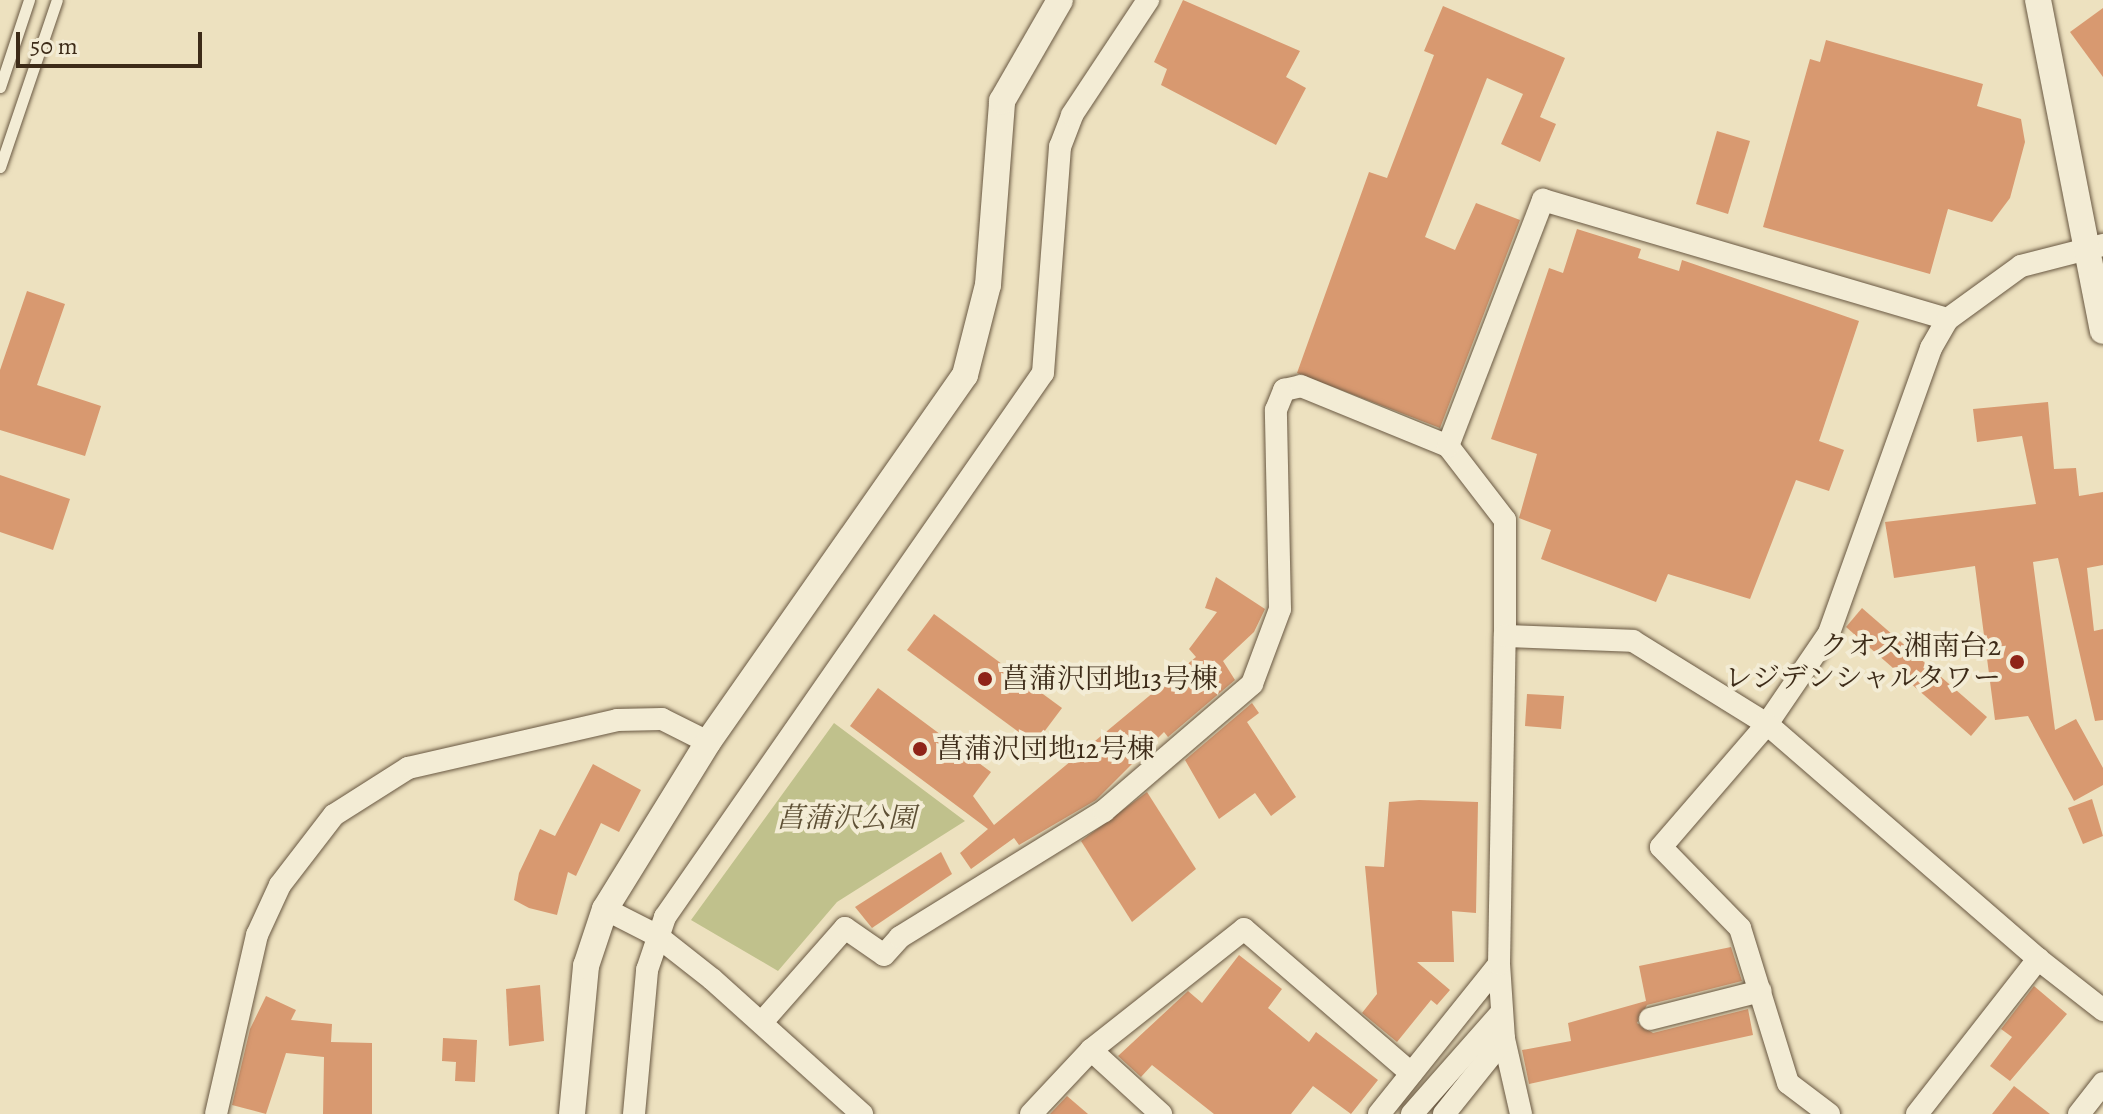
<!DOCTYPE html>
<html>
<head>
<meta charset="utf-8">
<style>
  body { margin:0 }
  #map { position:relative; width:2103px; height:1114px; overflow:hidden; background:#ede1bf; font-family:Alegreya,"Noto Serif JP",serif }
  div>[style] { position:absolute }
  .green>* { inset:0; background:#c0c18c }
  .building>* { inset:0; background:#d89970 }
  .roads { filter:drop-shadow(0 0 2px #695842) drop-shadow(0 0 2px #695842) }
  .service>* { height:11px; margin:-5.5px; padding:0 5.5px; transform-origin:5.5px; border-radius:5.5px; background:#f3ecd5 }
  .minor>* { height:22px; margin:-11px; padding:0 11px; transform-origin:11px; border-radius:11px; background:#f3ecd5 }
  .tertiary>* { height:26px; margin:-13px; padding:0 13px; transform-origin:13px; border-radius:13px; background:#f3ecd5 }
  .dots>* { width:22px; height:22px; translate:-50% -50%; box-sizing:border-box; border:4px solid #f3ecd5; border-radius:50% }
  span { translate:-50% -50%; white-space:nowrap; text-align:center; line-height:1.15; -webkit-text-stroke:8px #f3ecd5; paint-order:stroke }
  .poi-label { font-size:28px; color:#3d2b18 }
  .right { translate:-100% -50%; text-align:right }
  .left { translate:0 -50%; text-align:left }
  .park-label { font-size:28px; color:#5e5035; font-style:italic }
  .scale { position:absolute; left:16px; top:32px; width:186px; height:36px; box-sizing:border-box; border:4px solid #3d2b18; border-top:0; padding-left:10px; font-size:24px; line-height:28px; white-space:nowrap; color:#3d2b18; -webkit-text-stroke:6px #f3ecd5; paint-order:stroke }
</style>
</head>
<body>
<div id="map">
  <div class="green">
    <i style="clip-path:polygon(834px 723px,965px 821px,837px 902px,778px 971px,691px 920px)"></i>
  </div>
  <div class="building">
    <i style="clip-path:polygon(1183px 0,1300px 51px,1286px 77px,1306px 88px,1276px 145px,1161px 85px,1167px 69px,1154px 62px)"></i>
    <i style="clip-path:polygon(1443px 6px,1565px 58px,1540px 117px,1556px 124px,1540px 162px,1501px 144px,1523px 94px,1487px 78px,1425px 237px,1455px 250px,1476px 203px,1520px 220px,1440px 428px,1297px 373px,1369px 172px,1387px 178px,1434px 55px,1424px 51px)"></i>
    <i style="clip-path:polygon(2103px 8px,2103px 77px,2070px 32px)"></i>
    <i style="clip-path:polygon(1826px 40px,1983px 84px,1977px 106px,2021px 119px,2025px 142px,2010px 198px,1992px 222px,1948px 209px,1930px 274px,1763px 227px,1810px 59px,1820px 62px)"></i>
    <i style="clip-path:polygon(1717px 131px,1750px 141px,1728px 214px,1696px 204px)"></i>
    <i style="clip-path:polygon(1577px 229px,1641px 249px,1638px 258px,1679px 271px,1682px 260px,1859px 321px,1819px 441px,1844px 450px,1829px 491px,1796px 480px,1750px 599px,1668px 574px,1656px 602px,1541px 559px,1551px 530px,1519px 518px,1537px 454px,1491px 439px,1549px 268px,1563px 273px)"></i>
    <i style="clip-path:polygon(27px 291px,65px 304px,37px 385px,101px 406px,85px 456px,0 430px,0 370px)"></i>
    <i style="clip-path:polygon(2048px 402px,2054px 469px,2076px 468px,2079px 496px,2103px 492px,2103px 565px,2087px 568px,2094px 631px,2103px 629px,2103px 720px,2095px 721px,2058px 558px,2033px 562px,2055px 730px,2076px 719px,2103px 768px,2103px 785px,2074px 801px,2028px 716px,1995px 720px,1975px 566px,1894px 578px,1885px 522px,2036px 504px,2022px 436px,1977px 442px,1973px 409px)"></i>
    <i style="clip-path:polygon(0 475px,70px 499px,53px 550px,0 532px)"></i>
    <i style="clip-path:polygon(1216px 577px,1265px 609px,1254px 632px,1223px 661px,1235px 680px,1168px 737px,1164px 732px,1096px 800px,1019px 845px,1014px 838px,971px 869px,960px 853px,988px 829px,850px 726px,878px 688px,991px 772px,973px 796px,994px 825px,1196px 657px,1189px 649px,1217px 612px,1205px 608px)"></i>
    <i style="clip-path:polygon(1862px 608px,1987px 717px,1971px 736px,1846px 627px)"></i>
    <i style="clip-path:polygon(934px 614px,1062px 708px,1035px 744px,907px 650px)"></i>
    <i style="clip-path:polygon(1527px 694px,1564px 696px,1561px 729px,1525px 726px)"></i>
    <i style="clip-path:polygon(1252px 703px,1259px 713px,1247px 722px,1296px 797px,1271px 816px,1255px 793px,1219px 819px,1185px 760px)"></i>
    <i style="clip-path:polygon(593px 764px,641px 790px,619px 832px,601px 823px,576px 876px,568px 872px,557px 915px,529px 908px,514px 900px,519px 873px,540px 829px,555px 836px)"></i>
    <i style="clip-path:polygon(1147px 792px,1196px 869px,1132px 922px,1081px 841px)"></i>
    <i style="clip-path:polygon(2092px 799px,2103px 836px,2083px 844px,2068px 808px)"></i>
    <i style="clip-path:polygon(1419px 800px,1478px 802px,1476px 913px,1452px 911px,1454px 962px,1417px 962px,1450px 990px,1437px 1005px,1431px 1000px,1397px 1042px,1362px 1013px,1377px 994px,1365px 866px,1384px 867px,1389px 802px)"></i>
    <i style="clip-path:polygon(941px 852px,952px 874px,872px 928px,855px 907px)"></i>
    <i style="clip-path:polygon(1731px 947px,1742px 981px,1647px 1005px,1637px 1023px,1653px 1033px,1748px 1009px,1753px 1035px,1529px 1084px,1522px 1050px,1571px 1041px,1568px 1023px,1646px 1001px,1639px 966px)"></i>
    <i style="clip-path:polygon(1239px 955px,1282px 989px,1268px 1008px,1309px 1042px,1316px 1032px,1378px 1080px,1351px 1114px,1313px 1086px,1291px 1114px,1214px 1114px,1152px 1065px,1141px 1077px,1118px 1056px,1188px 991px,1202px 1003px)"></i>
    <i style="clip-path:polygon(540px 985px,544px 1041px,509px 1046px,506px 989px)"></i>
    <i style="clip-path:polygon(2034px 986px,2067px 1014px,2010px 1081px,1990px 1066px,2012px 1037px,2001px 1029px)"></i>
    <i style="clip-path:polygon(266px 996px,296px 1010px,291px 1020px,332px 1024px,331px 1042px,372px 1043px,372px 1114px,323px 1114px,324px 1057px,286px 1053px,266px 1114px,232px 1105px,250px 1029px)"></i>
    <i style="clip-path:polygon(443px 1038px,477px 1040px,475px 1082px,455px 1081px,456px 1062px,442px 1061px)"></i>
    <i style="clip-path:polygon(2014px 1086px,2050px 1114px,1992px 1114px)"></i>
    <i style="clip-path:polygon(1067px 1096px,1088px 1114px,1050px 1114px)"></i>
  </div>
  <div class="roads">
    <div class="service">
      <i style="left:0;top:87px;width:92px;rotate:-71.6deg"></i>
      <i style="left:0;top:167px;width:176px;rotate:-71.2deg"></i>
    </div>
    <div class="minor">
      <i style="left:1448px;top:446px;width:93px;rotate:52.4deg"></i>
      <i style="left:1505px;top:520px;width:116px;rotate:90deg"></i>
      <i style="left:605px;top:909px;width:57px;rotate:27deg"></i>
      <i style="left:656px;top:935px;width:71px;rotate:38.2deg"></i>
      <i style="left:712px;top:979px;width:202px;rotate:42deg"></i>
      <i style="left:1650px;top:1019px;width:114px;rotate:-14.2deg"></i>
      <i style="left:763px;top:1021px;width:124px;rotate:-48.6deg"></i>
      <i style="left:845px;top:928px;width:47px;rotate:34.7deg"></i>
      <i style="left:884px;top:955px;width:24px;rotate:-48deg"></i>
      <i style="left:900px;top:937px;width:240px;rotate:-31.7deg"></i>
      <i style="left:1104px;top:811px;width:195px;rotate:-40.6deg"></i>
      <i style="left:1252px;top:684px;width:80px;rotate:-69.5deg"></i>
      <i style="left:1280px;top:609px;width:199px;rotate:-91.2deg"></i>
      <i style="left:1276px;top:410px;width:22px;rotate:-68deg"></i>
      <i style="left:1284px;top:390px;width:17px;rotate:-13deg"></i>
      <i style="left:1301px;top:386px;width:159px;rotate:22.2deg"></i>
      <i style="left:1448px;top:446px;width:264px;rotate:-68.9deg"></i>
      <i style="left:1543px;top:200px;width:422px;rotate:16.4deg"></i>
      <i style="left:1504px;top:1039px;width:77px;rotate:77.2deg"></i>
      <i style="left:1091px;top:1050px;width:95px;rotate:42.4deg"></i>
      <i style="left:216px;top:1114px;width:184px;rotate:-77.1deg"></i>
      <i style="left:257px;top:935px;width:55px;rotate:-65.3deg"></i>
      <i style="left:280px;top:885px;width:88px;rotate:-52.4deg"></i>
      <i style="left:334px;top:815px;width:88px;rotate:-32.4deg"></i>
      <i style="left:408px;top:768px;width:214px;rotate:-12.9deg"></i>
      <i style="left:617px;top:720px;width:45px;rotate:-1.3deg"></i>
      <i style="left:662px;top:719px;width:51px;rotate:26.6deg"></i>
      <i style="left:634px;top:1114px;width:145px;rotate:-84.8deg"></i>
      <i style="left:647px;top:970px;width:56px;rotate:-71.2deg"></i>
      <i style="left:665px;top:917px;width:662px;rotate:-55.21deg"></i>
      <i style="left:1043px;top:373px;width:227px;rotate:-85.7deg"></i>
      <i style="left:1060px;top:147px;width:34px;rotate:-69deg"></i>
      <i style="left:1072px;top:115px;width:138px;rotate:-56.5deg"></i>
      <i style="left:1031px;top:1114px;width:88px;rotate:-46.8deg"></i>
      <i style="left:1091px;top:1050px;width:195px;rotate:-38.3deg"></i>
      <i style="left:1244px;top:929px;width:221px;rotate:40.8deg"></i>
      <i style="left:1379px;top:1114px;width:192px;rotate:-51.3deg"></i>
      <i style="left:1412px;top:1114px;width:135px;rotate:-48.6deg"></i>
      <i style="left:1444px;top:1114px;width:96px;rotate:-51.3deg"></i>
      <i style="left:1504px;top:1039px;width:75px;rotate:-93.8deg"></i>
      <i style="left:1499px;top:964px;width:328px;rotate:-89deg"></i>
      <i style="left:1505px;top:636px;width:128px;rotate:2.2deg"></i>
      <i style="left:1633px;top:641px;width:158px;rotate:31.8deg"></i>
      <i style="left:1767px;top:724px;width:110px;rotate:-55.7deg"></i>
      <i style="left:1829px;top:633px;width:303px;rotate:-70.3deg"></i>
      <i style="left:1931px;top:348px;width:34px;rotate:-60deg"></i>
      <i style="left:1948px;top:319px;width:90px;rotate:-36deg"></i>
      <i style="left:2021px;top:266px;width:85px;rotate:-14.4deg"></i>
      <i style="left:1829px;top:1114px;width:51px;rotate:-142.9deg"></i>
      <i style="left:1788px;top:1083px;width:162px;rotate:-107.2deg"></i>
      <i style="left:1740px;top:928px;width:113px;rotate:-134.3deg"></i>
      <i style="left:1661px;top:847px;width:162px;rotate:-49.2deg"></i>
      <i style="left:1767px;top:724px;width:359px;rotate:40.9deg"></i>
      <i style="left:1917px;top:1114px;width:197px;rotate:-52deg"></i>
      <i style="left:2038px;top:959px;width:83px;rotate:38.1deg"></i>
      <i style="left:2079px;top:1114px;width:39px;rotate:-52deg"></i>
    </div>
    <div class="tertiary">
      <i style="left:2038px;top:0;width:337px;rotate:78.9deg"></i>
      <i style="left:572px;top:1114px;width:149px;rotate:-84.6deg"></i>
      <i style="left:586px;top:966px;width:60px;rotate:-71.6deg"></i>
      <i style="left:605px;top:909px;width:196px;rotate:-58.3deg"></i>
      <i style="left:708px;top:742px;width:448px;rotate:-55deg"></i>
      <i style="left:965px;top:375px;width:93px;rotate:-75.7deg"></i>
      <i style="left:988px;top:285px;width:185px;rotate:-85.6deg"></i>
      <i style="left:1002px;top:101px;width:116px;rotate:-60.1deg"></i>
    </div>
  </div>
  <div class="dots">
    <i style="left:2017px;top:662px;background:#8f2418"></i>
    <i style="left:985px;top:679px;background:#8f2418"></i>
    <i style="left:920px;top:749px;background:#8f2418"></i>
  </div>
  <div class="poi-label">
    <span class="right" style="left:2001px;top:662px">クオス湘南台2<br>レジデンシャルタワー</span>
    <span class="left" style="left:1001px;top:679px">菖蒲沢団地13号棟</span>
    <span class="left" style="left:936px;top:749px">菖蒲沢団地12号棟</span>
  </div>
  <div class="park-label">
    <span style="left:846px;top:818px">菖蒲沢公園</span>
  </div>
  <div class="scale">50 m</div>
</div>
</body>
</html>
